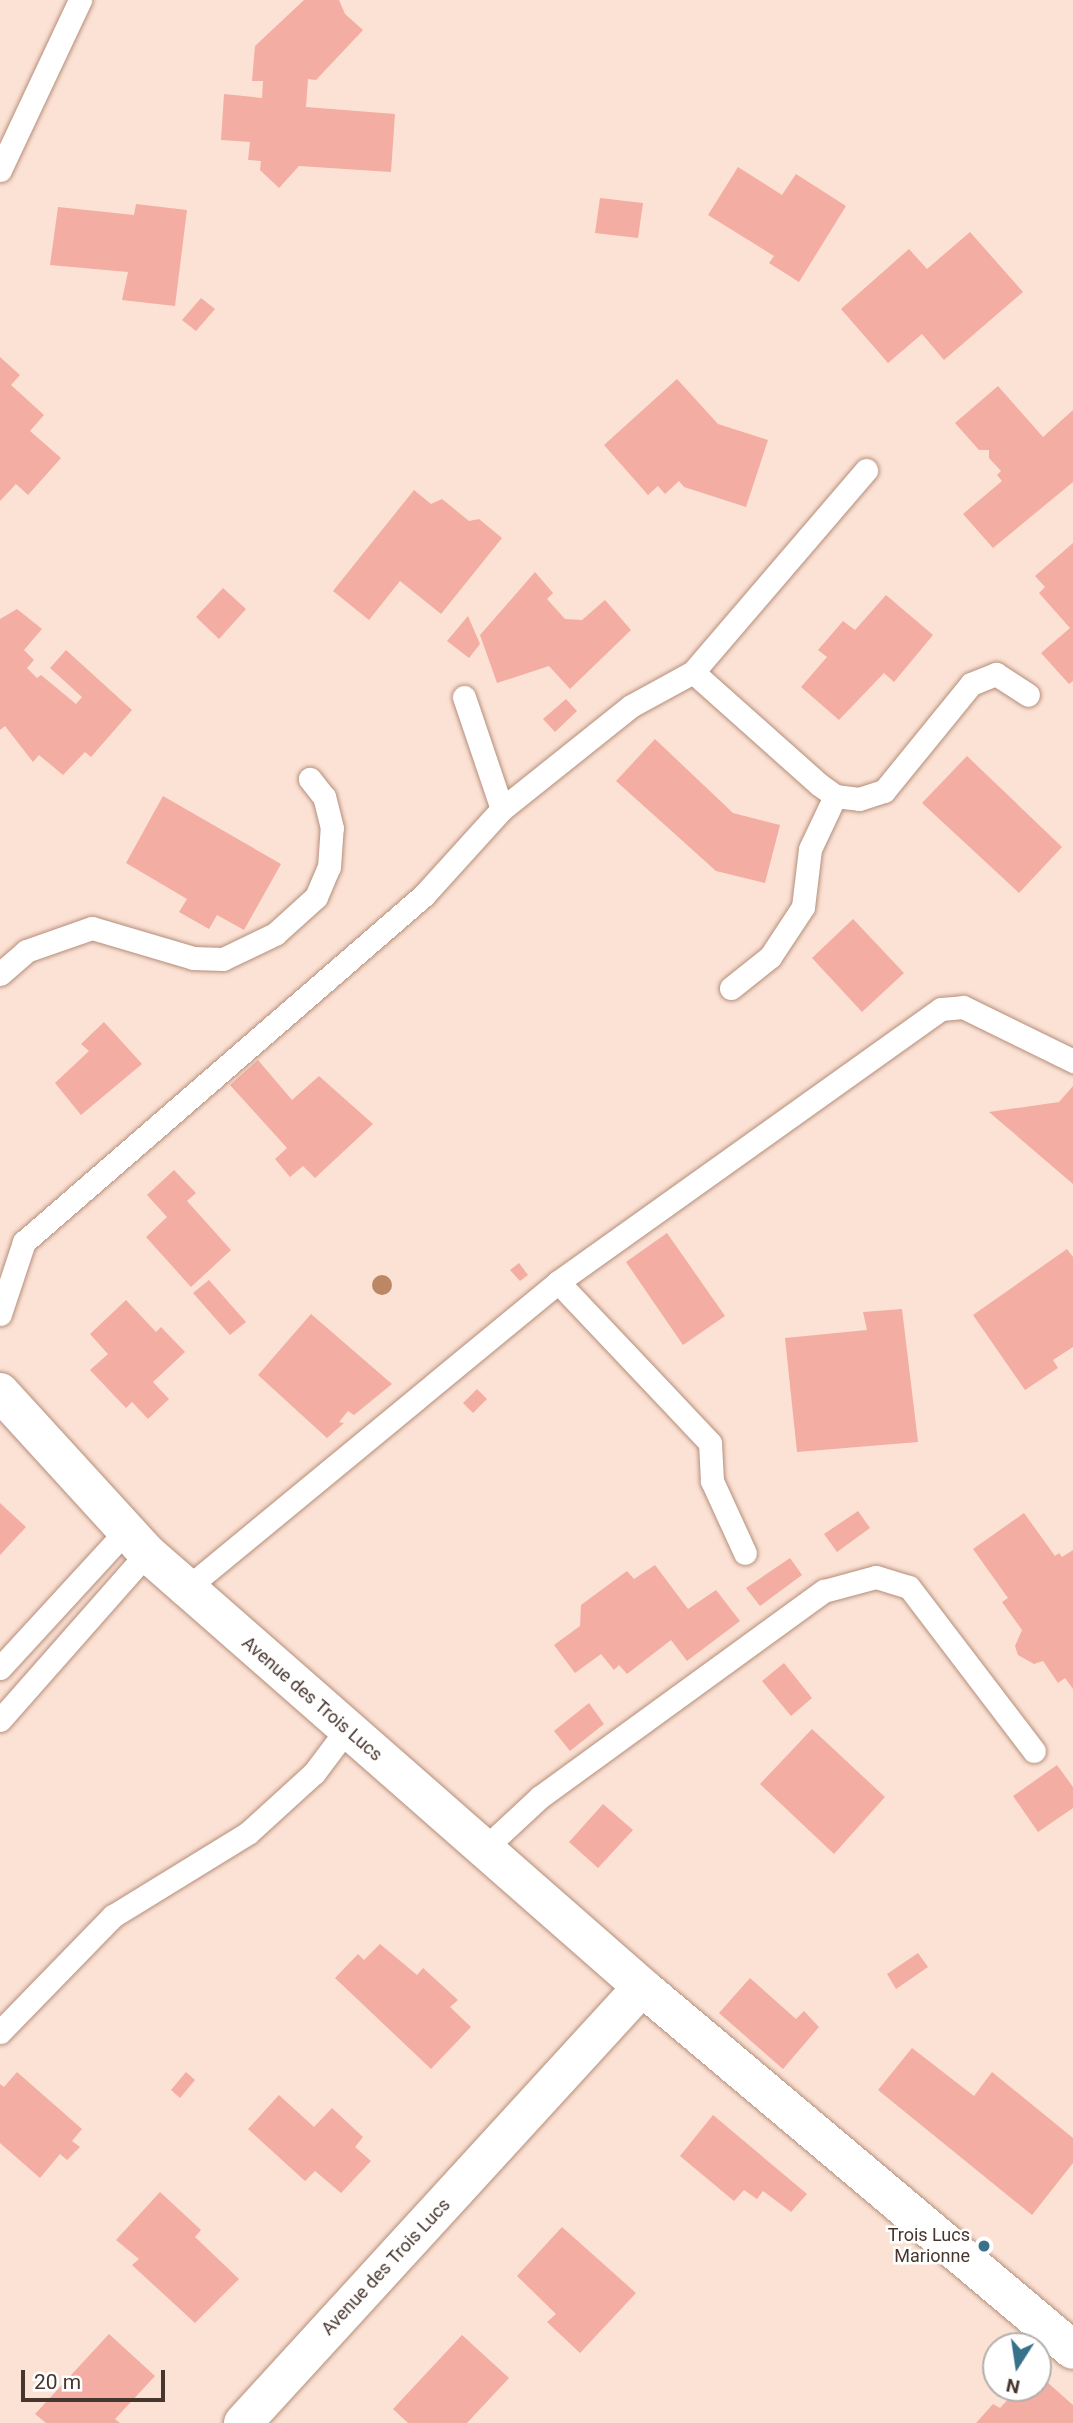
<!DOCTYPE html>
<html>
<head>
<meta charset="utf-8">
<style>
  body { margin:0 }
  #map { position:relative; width:1073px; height:2423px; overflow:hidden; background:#fce2d5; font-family:Roboto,sans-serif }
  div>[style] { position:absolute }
  .building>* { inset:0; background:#f3ada2 }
  .roads { filter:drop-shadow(0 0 2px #b58e7a) drop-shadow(0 0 2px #b58e7a) }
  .service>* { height:23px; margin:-11.5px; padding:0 11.5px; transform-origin:11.5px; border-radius:11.5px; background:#fff }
  .minor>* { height:38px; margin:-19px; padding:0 19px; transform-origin:19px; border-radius:19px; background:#fff }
  .secondary>* { height:38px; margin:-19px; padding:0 19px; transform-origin:19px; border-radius:19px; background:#fff }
  .trees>* { width:20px; height:20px; margin:-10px; border-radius:50%; background:#bb8765 }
  .dots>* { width:19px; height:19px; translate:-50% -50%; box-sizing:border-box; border:4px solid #fff; border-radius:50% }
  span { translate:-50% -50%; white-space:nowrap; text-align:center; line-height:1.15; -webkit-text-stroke:5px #fff; paint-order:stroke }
  .street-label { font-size:18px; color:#47362e }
  .poi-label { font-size:18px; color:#47362e }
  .right { translate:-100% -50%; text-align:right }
  .north { position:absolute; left:982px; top:2332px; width:70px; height:70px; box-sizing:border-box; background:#fff; border:2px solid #b5afab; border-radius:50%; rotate:192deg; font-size:19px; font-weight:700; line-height:28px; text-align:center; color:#47362e }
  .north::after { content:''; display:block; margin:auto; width:24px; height:32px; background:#37718a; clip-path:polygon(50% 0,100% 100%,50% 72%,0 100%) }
  .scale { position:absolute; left:21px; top:2370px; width:144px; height:32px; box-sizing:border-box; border:4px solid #47362e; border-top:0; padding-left:9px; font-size:21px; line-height:24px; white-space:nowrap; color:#47362e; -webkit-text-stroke:5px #fff; paint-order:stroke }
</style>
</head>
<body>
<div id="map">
  <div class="building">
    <i style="clip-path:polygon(304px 0,339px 0,345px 14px,363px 30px,316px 80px,308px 79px,306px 107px,395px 114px,391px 172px,299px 166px,279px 188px,260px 170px,261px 161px,248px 160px,250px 142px,221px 140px,224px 94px,262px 98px,263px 81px,252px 81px,255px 46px)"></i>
    <i style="clip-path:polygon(738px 167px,782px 195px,796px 174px,846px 206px,799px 282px,769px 263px,774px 256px,708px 215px)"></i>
    <i style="clip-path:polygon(600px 198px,643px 203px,638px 238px,595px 233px)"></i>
    <i style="clip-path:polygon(136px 204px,187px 210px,175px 306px,122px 300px,128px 272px,50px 265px,58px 207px,134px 215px)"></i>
    <i style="clip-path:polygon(970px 232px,1023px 292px,944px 360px,922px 334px,888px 363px,841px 309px,909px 249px,927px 269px)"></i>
    <i style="clip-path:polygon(201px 298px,215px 309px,196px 331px,182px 320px)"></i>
    <i style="clip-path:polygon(0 357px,20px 375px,11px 385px,44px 415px,30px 431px,61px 458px,28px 495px,16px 484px,0 501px)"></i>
    <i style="clip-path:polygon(677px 379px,718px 424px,768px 440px,746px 507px,684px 487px,679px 481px,665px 494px,658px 486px,648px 495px,604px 445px)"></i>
    <i style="clip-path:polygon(998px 386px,1043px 437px,1073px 410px,1073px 482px,993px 548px,963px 514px,1002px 481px,997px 475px,1001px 471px,989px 458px,989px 450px,979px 450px,955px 423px)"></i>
    <i style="clip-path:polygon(414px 490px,431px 504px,442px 499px,469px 521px,479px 519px,502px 538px,441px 614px,400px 581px,369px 620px,333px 591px)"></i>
    <i style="clip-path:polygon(1073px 543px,1073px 681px,1069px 684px,1041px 653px,1070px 628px,1039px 593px,1045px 587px,1035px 576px)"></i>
    <i style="clip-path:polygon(535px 572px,553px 593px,547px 599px,565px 619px,582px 620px,605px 600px,631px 630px,570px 689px,549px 666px,497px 683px,480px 635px)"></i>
    <i style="clip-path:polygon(223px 588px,246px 609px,219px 639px,196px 617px)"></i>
    <i style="clip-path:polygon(886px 595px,933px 635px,894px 682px,884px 673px,839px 720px,801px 687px,827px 657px,818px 650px,843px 621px,855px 630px)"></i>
    <i style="clip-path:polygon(17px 609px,42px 629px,24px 650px,34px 660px,27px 668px,37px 678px,41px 675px,76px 704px,82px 697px,50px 668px,66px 650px,132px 710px,91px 757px,85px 752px,63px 775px,39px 755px,33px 762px,5px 726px,0 730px,0 619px)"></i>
    <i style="clip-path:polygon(468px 616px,480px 644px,469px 658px,447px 641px)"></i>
    <i style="clip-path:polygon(566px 699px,577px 711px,555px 732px,543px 719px)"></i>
    <i style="clip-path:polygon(655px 739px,733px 813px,780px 825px,765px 883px,716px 871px,616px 781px)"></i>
    <i style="clip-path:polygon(967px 756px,1062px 847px,1019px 893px,922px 803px)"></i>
    <i style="clip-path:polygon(163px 796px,281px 864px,244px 930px,217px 915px,209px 929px,179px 912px,187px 899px,126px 863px)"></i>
    <i style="clip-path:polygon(853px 919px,904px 973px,862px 1012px,812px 958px)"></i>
    <i style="clip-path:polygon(104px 1022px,142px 1064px,81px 1115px,55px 1083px,89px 1051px,81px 1044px)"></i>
    <i style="clip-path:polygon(258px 1060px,292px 1100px,319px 1076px,373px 1124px,315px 1178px,303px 1166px,290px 1177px,275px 1159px,287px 1148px,230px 1085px)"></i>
    <i style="clip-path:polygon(1073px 1086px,1073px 1184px,989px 1112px,1059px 1102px)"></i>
    <i style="clip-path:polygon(174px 1170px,196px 1193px,187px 1201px,231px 1250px,191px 1287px,146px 1237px,167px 1217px,147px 1195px)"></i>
    <i style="clip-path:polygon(667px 1233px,725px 1316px,683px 1345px,626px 1262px)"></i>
    <i style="clip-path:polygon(1067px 1249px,1073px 1257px,1073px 1347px,1053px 1360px,1058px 1368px,1025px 1390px,973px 1315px)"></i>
    <i style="clip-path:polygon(519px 1263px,528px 1275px,520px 1281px,510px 1270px)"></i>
    <i style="clip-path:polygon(209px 1280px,246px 1322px,230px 1335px,193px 1293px)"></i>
    <i style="clip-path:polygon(126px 1300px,156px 1332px,161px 1327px,185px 1352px,153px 1382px,169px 1399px,148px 1419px,132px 1402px,126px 1408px,90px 1370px,108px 1354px,90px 1334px)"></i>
    <i style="clip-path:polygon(902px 1309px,918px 1442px,797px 1452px,785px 1338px,867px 1330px,863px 1312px)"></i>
    <i style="clip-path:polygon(311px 1314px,392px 1384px,354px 1415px,348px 1411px,339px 1422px,344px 1423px,327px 1438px,258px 1375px)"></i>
    <i style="clip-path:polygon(477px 1389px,487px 1399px,473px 1413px,463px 1403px)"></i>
    <i style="clip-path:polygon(0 1503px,26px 1527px,0 1555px)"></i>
    <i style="clip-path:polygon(858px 1511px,870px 1528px,837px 1552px,824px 1534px)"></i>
    <i style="clip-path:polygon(1024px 1513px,1055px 1556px,1059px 1553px,1062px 1557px,1073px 1550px,1073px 1689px,1065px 1678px,1058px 1683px,1043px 1661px,1034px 1664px,1018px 1655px,1015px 1646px,1022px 1630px,1002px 1602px,1008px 1598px,973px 1549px)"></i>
    <i style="clip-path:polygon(790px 1558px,802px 1575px,760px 1606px,746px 1588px)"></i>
    <i style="clip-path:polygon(655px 1565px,688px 1609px,716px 1590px,740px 1621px,687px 1661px,671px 1640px,627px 1674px,619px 1665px,614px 1670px,601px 1654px,575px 1673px,554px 1645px,580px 1626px,581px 1605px,627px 1571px,634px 1579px)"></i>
    <i style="clip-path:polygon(784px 1663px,812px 1698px,791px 1716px,762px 1681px)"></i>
    <i style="clip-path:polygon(589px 1703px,604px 1724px,570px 1751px,554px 1731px)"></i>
    <i style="clip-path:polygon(812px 1729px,885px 1797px,834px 1854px,760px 1784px)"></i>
    <i style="clip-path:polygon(1057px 1765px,1073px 1787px,1073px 1808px,1038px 1832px,1013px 1796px)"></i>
    <i style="clip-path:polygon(603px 1804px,633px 1830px,598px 1868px,569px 1842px)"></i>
    <i style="clip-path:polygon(380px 1944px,417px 1975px,423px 1968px,458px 2000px,450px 2007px,471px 2027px,431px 2069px,335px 1978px,358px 1954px,364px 1960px)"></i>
    <i style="clip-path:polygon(918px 1953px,928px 1967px,896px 1989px,887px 1974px)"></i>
    <i style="clip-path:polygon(750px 1978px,796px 2019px,804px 2011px,819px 2027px,783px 2069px,719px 2013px)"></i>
    <i style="clip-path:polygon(912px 2048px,974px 2096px,992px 2072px,1073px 2138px,1073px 2163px,1032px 2215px,878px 2090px)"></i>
    <i style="clip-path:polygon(17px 2072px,82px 2129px,72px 2141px,80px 2147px,67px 2160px,60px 2154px,40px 2178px,0 2143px,0 2084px,4px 2087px)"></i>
    <i style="clip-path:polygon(186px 2072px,195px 2080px,180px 2098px,171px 2090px)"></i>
    <i style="clip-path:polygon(279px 2095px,314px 2127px,332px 2108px,363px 2137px,355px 2147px,371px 2161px,341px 2193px,315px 2171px,305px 2181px,248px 2129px)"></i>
    <i style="clip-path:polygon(713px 2115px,807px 2194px,791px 2212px,763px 2191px,757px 2199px,744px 2190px,734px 2201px,680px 2156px)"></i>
    <i style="clip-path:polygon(160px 2192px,201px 2230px,195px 2237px,239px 2279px,195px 2323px,132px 2265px,139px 2259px,116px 2240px)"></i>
    <i style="clip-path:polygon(562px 2227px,636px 2293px,580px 2353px,547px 2322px,556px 2314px,517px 2276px)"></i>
    <i style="clip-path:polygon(109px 2334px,155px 2376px,115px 2419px,120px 2423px,46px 2423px,35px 2414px)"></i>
    <i style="clip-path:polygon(462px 2335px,509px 2378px,467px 2423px,408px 2423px,393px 2409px)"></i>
    <i style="clip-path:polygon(1038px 2374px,1073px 2405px,1073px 2423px,976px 2423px,993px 2404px,1000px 2408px,1018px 2388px,1038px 2388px)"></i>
  </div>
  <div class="roads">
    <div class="service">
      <i style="left:0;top:170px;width:188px;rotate:-64.8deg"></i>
      <i style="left:693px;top:672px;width:170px;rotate:41.7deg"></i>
      <i style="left:820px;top:785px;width:19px;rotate:36deg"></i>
      <i style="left:835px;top:796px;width:24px;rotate:7deg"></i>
      <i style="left:859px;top:799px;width:26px;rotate:-18deg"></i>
      <i style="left:884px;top:791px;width:138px;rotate:-50.9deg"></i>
      <i style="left:971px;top:684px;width:27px;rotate:-22deg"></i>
      <i style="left:996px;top:674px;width:38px;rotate:33deg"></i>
      <i style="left:464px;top:697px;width:118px;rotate:71.3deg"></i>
      <i style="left:0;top:974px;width:35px;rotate:-41deg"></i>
      <i style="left:26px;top:951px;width:70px;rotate:-19.2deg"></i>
      <i style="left:92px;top:928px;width:105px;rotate:16.5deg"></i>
      <i style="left:193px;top:958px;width:30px;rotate:2deg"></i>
      <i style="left:223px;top:959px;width:58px;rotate:-25.7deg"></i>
      <i style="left:275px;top:934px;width:55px;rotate:-42.1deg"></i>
      <i style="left:316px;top:897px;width:33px;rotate:-67deg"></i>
      <i style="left:329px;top:867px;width:39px;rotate:-86deg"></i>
      <i style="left:332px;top:828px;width:32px;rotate:-104deg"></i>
      <i style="left:324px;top:797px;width:23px;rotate:-128deg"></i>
      <i style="left:731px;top:988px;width:50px;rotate:-38.5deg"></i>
      <i style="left:770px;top:957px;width:60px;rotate:-56.6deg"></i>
      <i style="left:803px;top:907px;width:58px;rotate:-83.1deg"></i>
      <i style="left:810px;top:849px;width:59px;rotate:-64.7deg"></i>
      <i style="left:558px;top:1282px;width:221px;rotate:46.6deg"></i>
      <i style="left:710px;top:1443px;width:38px;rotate:87deg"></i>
      <i style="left:712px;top:1481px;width:79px;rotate:65.4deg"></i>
      <i style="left:0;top:1314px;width:76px;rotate:-71.6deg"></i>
      <i style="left:24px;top:1242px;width:530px;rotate:-40.94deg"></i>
      <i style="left:424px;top:895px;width:116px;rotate:-47.8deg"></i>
      <i style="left:502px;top:809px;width:165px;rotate:-38.6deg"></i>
      <i style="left:631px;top:706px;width:71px;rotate:-28.7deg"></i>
      <i style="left:693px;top:672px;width:266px;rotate:-49.4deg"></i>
      <i style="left:187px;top:1588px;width:481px;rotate:-39.5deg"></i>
      <i style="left:558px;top:1282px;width:470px;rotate:-35.5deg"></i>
      <i style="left:941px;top:1009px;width:22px;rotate:-5deg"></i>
      <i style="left:963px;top:1007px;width:123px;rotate:26.1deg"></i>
      <i style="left:0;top:1668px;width:186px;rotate:-47.4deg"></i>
      <i style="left:0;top:1720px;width:222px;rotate:-48.6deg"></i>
      <i style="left:484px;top:1849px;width:76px;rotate:-42.9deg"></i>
      <i style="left:540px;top:1797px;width:351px;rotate:-36deg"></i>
      <i style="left:824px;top:1591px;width:54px;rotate:-15.1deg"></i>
      <i style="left:876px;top:1577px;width:34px;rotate:17deg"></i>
      <i style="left:909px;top:1587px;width:206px;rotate:52.7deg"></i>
      <i style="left:0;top:2032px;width:162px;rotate:-45.8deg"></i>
      <i style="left:113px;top:1916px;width:158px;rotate:-31.6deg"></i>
      <i style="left:248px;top:1833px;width:89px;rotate:-42.3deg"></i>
      <i style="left:314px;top:1773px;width:55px;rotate:-53.1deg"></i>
    </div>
    <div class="minor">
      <i style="left:243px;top:2423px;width:591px;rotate:-47.54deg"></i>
    </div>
    <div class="secondary">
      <i style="left:0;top:1392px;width:218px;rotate:47.6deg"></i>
      <i style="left:147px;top:1553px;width:53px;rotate:41.2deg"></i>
      <i style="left:187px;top:1588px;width:605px;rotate:41.25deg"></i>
      <i style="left:642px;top:1987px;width:563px;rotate:40.11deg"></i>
    </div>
  </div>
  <div class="trees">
    <i style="left:382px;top:1285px"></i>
  </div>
  <div class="dots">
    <i style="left:984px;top:2246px;background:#37718a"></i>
  </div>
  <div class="street-label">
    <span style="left:312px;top:1699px;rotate:41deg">Avenue des Trois Lucs</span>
    <span style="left:386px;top:2267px;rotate:-47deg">Avenue des Trois Lucs</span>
  </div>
  <div class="poi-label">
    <span class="right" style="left:970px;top:2246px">Trois Lucs<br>Marionne</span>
  </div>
  <div class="north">N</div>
  <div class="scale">20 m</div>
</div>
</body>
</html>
